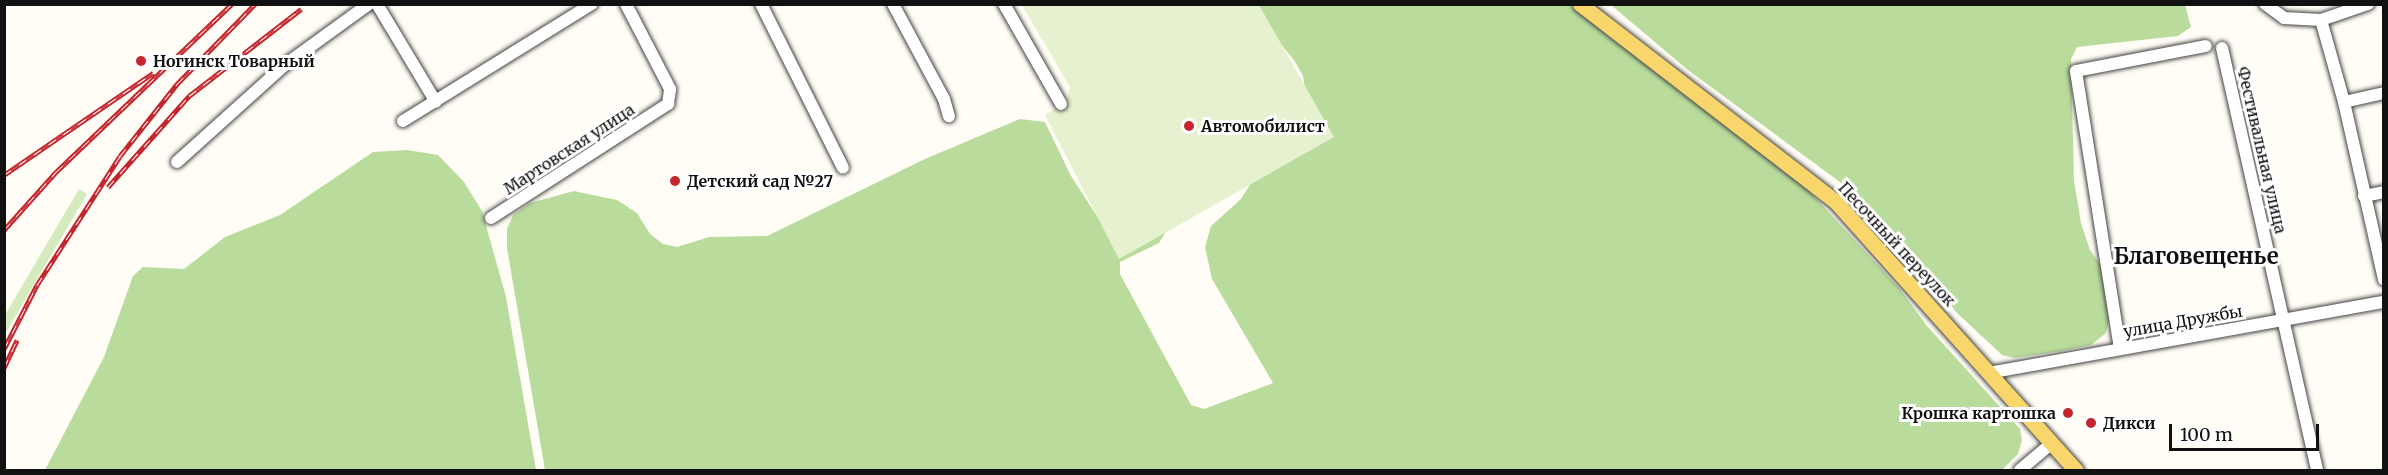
<!DOCTYPE html>
<html>
<head>
<meta charset="utf-8">
<style>
  body { margin:0 }
  #map { position:relative; width:2388px; height:475px; overflow:hidden; background:#fffdf5; font-family:Merriweather,serif }
  div>[style] { position:absolute }
  .green>* { inset:0; background:#d5ebbd }
  .forest>* { inset:0; background:#b9dc9c }
  .pitch>* { inset:0; background:#e6f2cf }
  .roads { filter:drop-shadow(0 0 2px #444) drop-shadow(0 0 2px #444) }
  .minor>* { height:12px; margin:-6px; padding:0 6px; transform-origin:6px; border-radius:6px; background:#fff }
  .major>* { height:15px; margin:-7.5px; padding:0 7.5px; transform-origin:7.5px; border-radius:7.5px; background:#f9d66b }
  .rail>* { height:5px; margin-top:-2.5px; transform-origin:0; background:repeating-linear-gradient(90deg,#fff 0 9px,#c4262e 0 18px); box-sizing:border-box; border-block:2px solid #c4262e }
  .dots>* { width:16px; height:16px; translate:-50% -50%; box-sizing:border-box; border:3px solid #fff; border-radius:50% }
  span { translate:-50% -50%; white-space:nowrap; text-align:center; line-height:1.15; -webkit-text-stroke:6px #fff; paint-order:stroke }
  .poi-label { font-size:16px; color:#111; font-weight:700 }
  .left { translate:0 -50%; text-align:left }
  .right { translate:-100% -50%; text-align:right }
  .street-label { font-size:16px; color:#111 }
  .district-label { font-size:22px; color:#111; font-weight:700 }
  .frame { position:absolute; inset:0; border:6px solid #111; pointer-events:none }
  .scale { position:absolute; left:2169px; top:424px; width:150px; height:27px; box-sizing:border-box; border:3px solid #111; border-top:0; padding-left:8px; font-size:18px; line-height:21px; white-space:nowrap; color:#111; -webkit-text-stroke:4px #fff; paint-order:stroke }
</style>
</head>
<body>
<div id="map">
  <div class="green">
    <i style="clip-path:polygon(79px 189px,87px 194px,5px 334px,5px 315px)"></i>
  </div>
  <div class="forest">
    <i style="clip-path:polygon(1249px 5px,1570px 5px,1808px 190px,1899px 288px,1927px 326px,2020px 429px,2022px 440px,2018px 454px,2002px 470px,545px 470px,507px 248px,507px 229px,513px 215px,530px 203px,574px 191px,617px 200px,637px 213px,650px 234px,663px 244px,677px 247px,709px 237px,767px 236px,925px 159px,1020px 119px,1045px 122px,1071px 176px,1095px 213px,1168px 228px,1159px 243px,1120px 262px,1120px 274px,1191px 405px,1204px 409px,1273px 383px,1212px 279px,1205px 247px,1211px 226px,1241px 199px,1306px 95px,1303px 76px,1294px 60px)"></i>
    <i style="clip-path:polygon(1611px 5px,2185px 5px,2191px 27px,2178px 36px,2077px 47px,2071px 59px,2074px 181px,2081px 223px,2090px 250px,2108px 275px,2110px 316px,2106px 333px,2091px 345px,2061px 351px,2015px 358px,2002px 355px,1956px 312px,1906px 245px,1848px 188px,1688px 70px)"></i>
    <i style="clip-path:polygon(407px 150px,438px 155px,464px 182px,482px 211px,506px 297px,536px 470px,45px 470px,104px 357px,133px 276px,143px 267px,184px 269px,225px 237px,280px 215px,373px 152px)"></i>
  </div>
  <div class="pitch">
    <i style="clip-path:polygon(1022px 5px,1259px 5px,1334px 137px,1119px 259px,1045px 115px,1067px 101px,1070px 87px)"></i>
  </div>
  <div class="roads">
    <div class="minor">
      <i style="left:377px;top:4px;width:114px;rotate:59deg"></i>
      <i style="left:761px;top:4px;width:183px;rotate:63.4deg"></i>
      <i style="left:893px;top:4px;width:108px;rotate:61.8deg"></i>
      <i style="left:944px;top:99px;width:18px;rotate:74deg"></i>
      <i style="left:1004px;top:4px;width:115px;rotate:60.3deg"></i>
      <i style="left:2265px;top:4px;width:24px;rotate:36deg"></i>
      <i style="left:2284px;top:18px;width:37px;rotate:3deg"></i>
      <i style="left:2321px;top:20px;width:85px;rotate:74.3deg"></i>
      <i style="left:2344px;top:102px;width:182px;rotate:77.3deg"></i>
      <i style="left:2321px;top:20px;width:50px;rotate:-18.8deg"></i>
      <i style="left:2222px;top:48px;width:433px;rotate:77.3deg"></i>
      <i style="left:2344px;top:102px;width:41px;rotate:-12.7deg"></i>
      <i style="left:403px;top:121px;width:222px;rotate:-31.8deg"></i>
      <i style="left:177px;top:162px;width:147px;rotate:-42deg"></i>
      <i style="left:286px;top:64px;width:102px;rotate:-35.9deg"></i>
      <i style="left:2364px;top:196px;width:20px;rotate:-11deg"></i>
      <i style="left:491px;top:218px;width:211px;rotate:-32.8deg"></i>
      <i style="left:668px;top:104px;width:15px;rotate:-82deg"></i>
      <i style="left:670px;top:89px;width:96px;rotate:-117.4deg"></i>
      <i style="left:2120px;top:349px;width:281px;rotate:-99deg"></i>
      <i style="left:2076px;top:71px;width:132px;rotate:-10.9deg"></i>
      <i style="left:1988px;top:373px;width:402px;rotate:-10.2deg"></i>
      <i style="left:2020px;top:470px;width:42px;rotate:-40.2deg"></i>
    </div>
    <div class="major">
      <i style="left:1580px;top:4px;width:324px;rotate:37.7deg"></i>
      <i style="left:1836px;top:202px;width:360px;rotate:48.2deg"></i>
    </div>
  </div>
  <div class="rail">
    <i style="left:4px;top:175px;width:181px;rotate:-34.4deg"></i>
    <i style="left:108px;top:187px;width:122px;rotate:-48.3deg"></i>
    <i style="left:189px;top:96px;width:142px;rotate:-37.8deg"></i>
    <i style="left:4px;top:230px;width:78px;rotate:-48.1deg"></i>
    <i style="left:56px;top:172px;width:243px;rotate:-43.7deg"></i>
    <i style="left:4px;top:349px;width:72px;rotate:-62.7deg"></i>
    <i style="left:37px;top:285px;width:153px;rotate:-57.2deg"></i>
    <i style="left:120px;top:156px;width:92px;rotate:-51.6deg"></i>
    <i style="left:177px;top:84px;width:112px;rotate:-45.7deg"></i>
    <i style="left:4px;top:368px;width:31px;rotate:-65deg"></i>
  </div>
  <div class="dots">
    <i style="left:141px;top:61px;background:#c4262e"></i>
    <i style="left:1189px;top:126px;background:#c4262e"></i>
    <i style="left:675px;top:181px;background:#c4262e"></i>
    <i style="left:2068px;top:413px;background:#c4262e"></i>
    <i style="left:2091px;top:423px;background:#c4262e"></i>
  </div>
  <div class="poi-label">
    <span class="left" style="left:153px;top:61px">Ногинск Товарный</span>
    <span class="left" style="left:1201px;top:126px">Автомобилист</span>
    <span class="left" style="left:687px;top:181px">Детский сад №27</span>
    <span class="right" style="left:2056px;top:413px">Крошка картошка</span>
    <span class="left" style="left:2103px;top:423px">Дикси</span>
  </div>
  <div class="street-label">
    <span style="left:569px;top:149px;rotate:-33deg">Мартовская улица</span>
    <span style="left:2262px;top:150px;rotate:77deg">Фестивальная улица</span>
    <span style="left:1897px;top:244px;rotate:47deg">Песочный переулок</span>
    <span style="left:2183px;top:321px;rotate:-10deg">улица Дружбы</span>
  </div>
  <div class="district-label">
    <span style="left:2196px;top:257px">Благовещенье</span>
  </div>
  <div class="frame"></div>
  <div class="scale">100 m</div>
</div>
</body>
</html>
